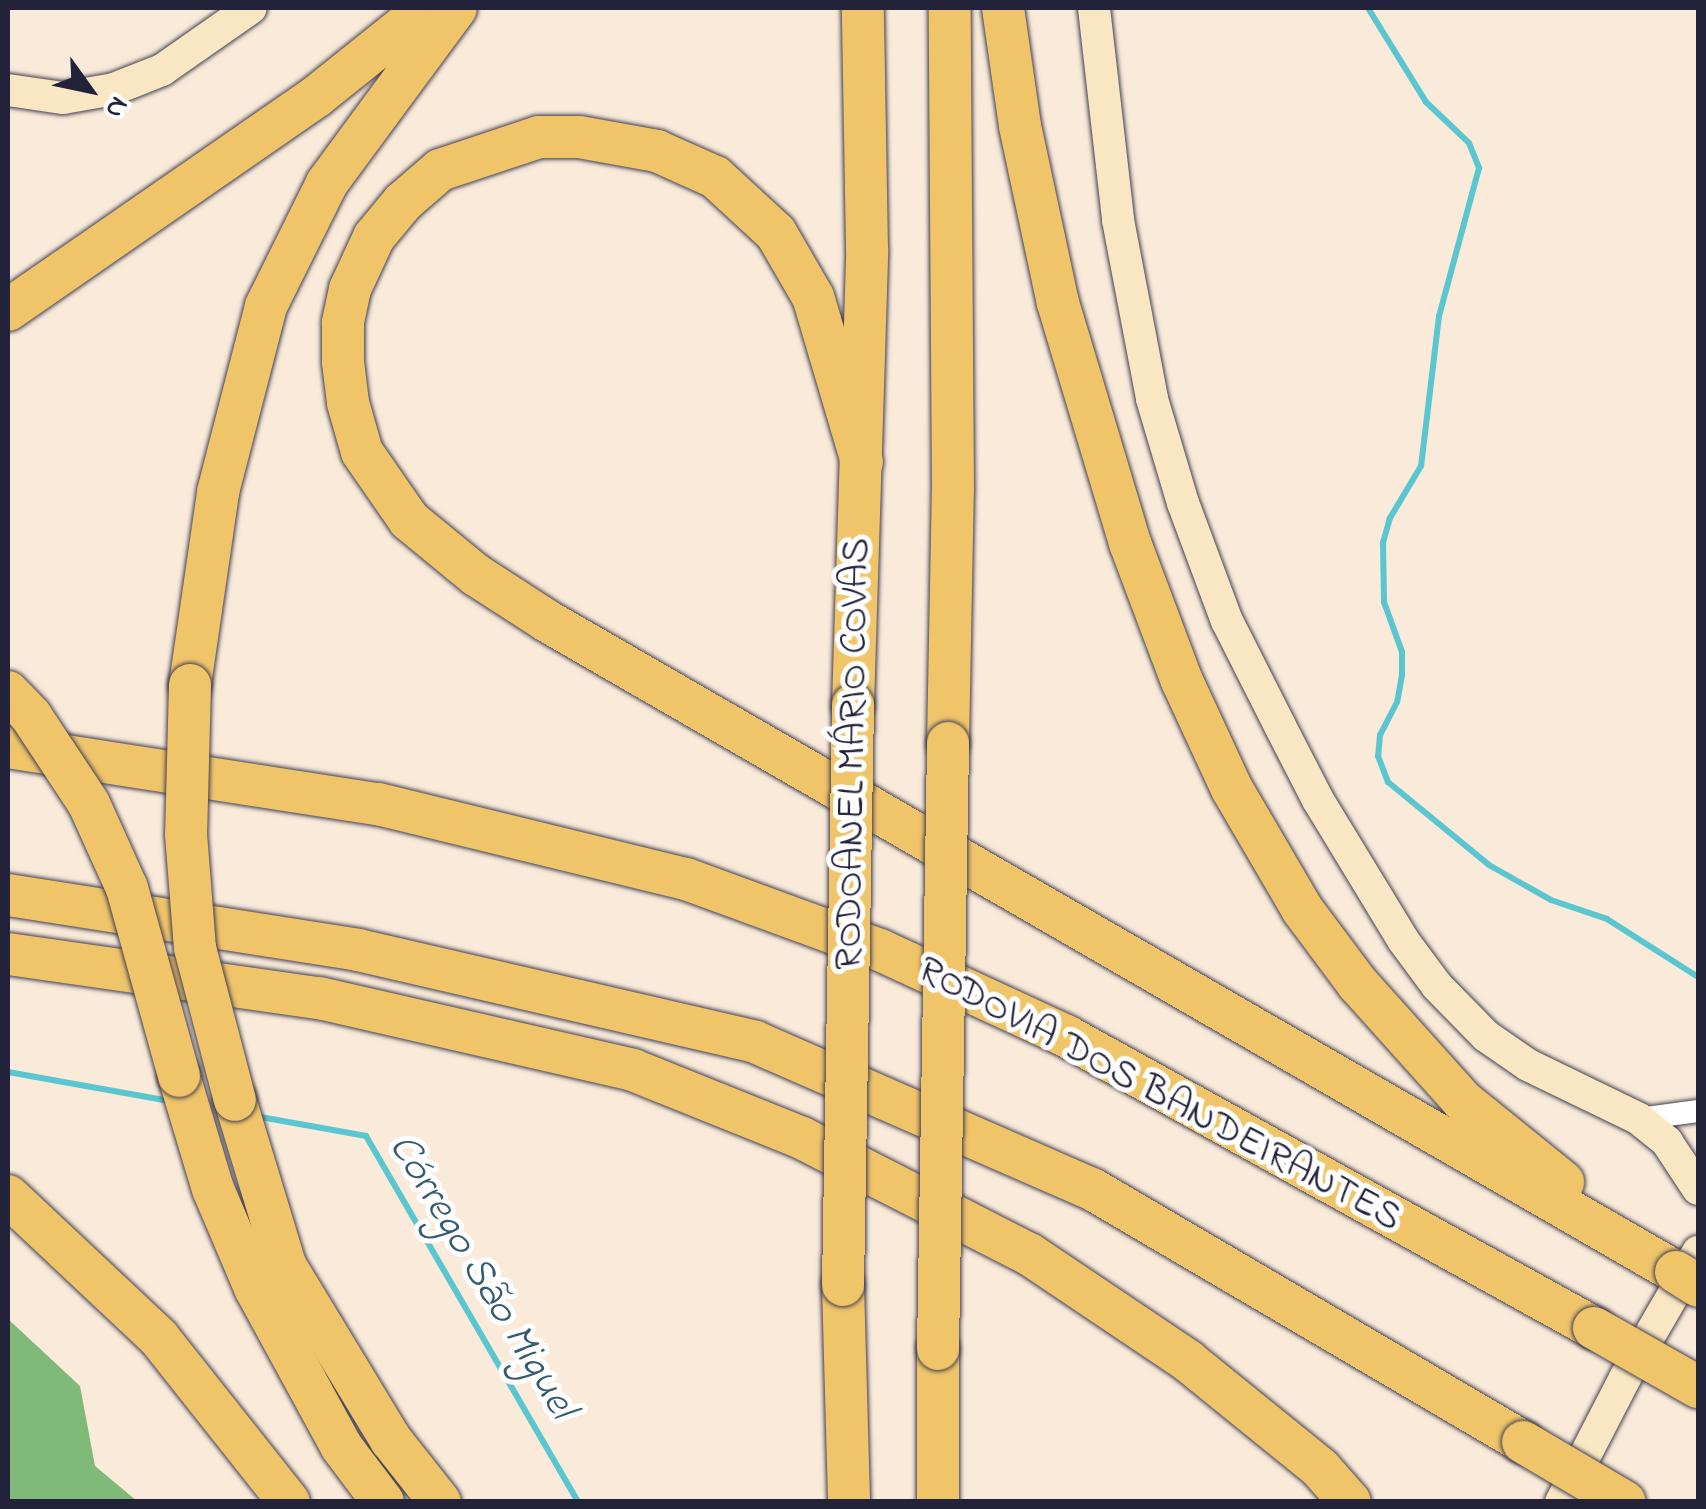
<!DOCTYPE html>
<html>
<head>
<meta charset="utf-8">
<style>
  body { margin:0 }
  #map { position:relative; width:1706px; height:1509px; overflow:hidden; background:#f9ead9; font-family:"Indie Flower",sans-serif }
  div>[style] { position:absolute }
  .forest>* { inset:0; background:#7fba79 }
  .stream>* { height:6px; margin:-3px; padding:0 3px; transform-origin:3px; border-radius:3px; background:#59c6d0 }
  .roads { filter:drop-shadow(0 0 2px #424053) drop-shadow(0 0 2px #424053) }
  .street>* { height:22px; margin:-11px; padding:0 11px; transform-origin:11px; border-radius:11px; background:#fff }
  .secondary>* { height:32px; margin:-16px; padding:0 16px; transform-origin:16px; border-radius:16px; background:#f9e7c3 }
  .highway>* { height:42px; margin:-21px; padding:0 21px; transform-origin:21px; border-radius:21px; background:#f0c469 }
  .bridges { filter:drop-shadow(0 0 2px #424053) drop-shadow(0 0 2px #424053) }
  .highway-bridge>* { height:42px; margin:-21px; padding:0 21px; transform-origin:21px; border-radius:21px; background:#f0c469 }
  span { translate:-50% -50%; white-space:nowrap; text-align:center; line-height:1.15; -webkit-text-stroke:10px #fff; paint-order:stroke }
  .street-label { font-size:40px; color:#22223b }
  .water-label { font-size:42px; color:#355b6f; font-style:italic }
  .frame { position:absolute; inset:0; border:10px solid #22223b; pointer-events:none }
  .north { position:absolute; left:40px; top:40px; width:100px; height:100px; -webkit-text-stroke:8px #fff; paint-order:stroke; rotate:123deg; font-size:28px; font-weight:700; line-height:40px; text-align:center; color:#22223b }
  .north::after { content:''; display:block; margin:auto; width:35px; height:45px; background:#22223b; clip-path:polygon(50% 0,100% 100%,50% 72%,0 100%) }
</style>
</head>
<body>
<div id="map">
  <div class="forest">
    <i style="clip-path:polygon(8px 1319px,80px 1386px,95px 1466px,137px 1501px,8px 1501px)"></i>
  </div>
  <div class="stream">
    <i style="left:1368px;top:8px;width:110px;rotate:58.3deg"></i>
    <i style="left:1426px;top:102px;width:59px;rotate:43.6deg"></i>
    <i style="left:1469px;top:143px;width:27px;rotate:68deg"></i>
    <i style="left:1479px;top:168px;width:153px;rotate:105.1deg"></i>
    <i style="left:1439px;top:316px;width:151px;rotate:96.8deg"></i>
    <i style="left:1421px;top:466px;width:61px;rotate:120.8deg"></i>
    <i style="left:1390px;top:518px;width:26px;rotate:106deg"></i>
    <i style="left:1383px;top:543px;width:59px;rotate:89deg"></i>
    <i style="left:1384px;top:602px;width:53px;rotate:70.2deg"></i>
    <i style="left:1402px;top:652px;width:23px;rotate:90deg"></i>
    <i style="left:1402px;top:675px;width:27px;rotate:100deg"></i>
    <i style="left:1397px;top:702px;width:37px;rotate:117deg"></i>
    <i style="left:1380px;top:735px;width:21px;rotate:95deg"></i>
    <i style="left:1378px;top:756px;width:28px;rotate:69deg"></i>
    <i style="left:1388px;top:782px;width:131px;rotate:39.4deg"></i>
    <i style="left:1489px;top:865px;width:71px;rotate:29.4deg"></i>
    <i style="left:1551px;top:900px;width:59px;rotate:18.7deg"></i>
    <i style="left:1607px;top:919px;width:108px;rotate:32.5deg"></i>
    <i style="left:8px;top:1072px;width:164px;rotate:10.2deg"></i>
    <i style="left:255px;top:1116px;width:113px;rotate:10.2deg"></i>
    <i style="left:366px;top:1136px;width:423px;rotate:59.9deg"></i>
  </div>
  <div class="roads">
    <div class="street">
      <i style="left:1639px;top:1119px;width:60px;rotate:-7.7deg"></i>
    </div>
    <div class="secondary">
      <i style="left:1094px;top:8px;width:213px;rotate:83.5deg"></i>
      <i style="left:1118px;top:220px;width:182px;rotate:79.2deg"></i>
      <i style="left:1152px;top:399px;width:109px;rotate:73.4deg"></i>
      <i style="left:1183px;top:503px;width:126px;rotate:69.6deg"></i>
      <i style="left:1227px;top:621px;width:118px;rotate:63.2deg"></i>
      <i style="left:1280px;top:726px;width:83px;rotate:62.8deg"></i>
      <i style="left:1318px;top:800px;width:164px;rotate:58.7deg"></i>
      <i style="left:1403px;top:940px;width:57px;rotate:53.5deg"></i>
      <i style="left:1437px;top:986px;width:70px;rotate:45.6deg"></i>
      <i style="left:1486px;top:1036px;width:51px;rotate:34.6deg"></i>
      <i style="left:1528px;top:1065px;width:123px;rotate:25.9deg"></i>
      <i style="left:1639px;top:1119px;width:36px;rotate:39deg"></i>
      <i style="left:1667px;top:1142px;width:56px;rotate:56.6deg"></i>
      <i style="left:8px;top:90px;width:56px;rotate:8.3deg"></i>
      <i style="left:63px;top:98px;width:52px;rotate:-10deg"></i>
      <i style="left:114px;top:89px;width:52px;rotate:-21.6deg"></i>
      <i style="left:162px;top:70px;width:108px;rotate:-34.9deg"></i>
      <i style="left:1561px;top:1502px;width:140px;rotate:-62.7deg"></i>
      <i style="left:1625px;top:1378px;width:146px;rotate:-59.9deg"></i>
    </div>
    <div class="highway">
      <i style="left:1003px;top:8px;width:119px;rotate:81.8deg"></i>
      <i style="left:1020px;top:126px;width:181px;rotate:77.9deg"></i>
      <i style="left:1058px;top:303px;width:251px;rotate:73.3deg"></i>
      <i style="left:1130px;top:543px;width:147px;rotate:69.4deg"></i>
      <i style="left:1182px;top:681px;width:119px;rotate:65.2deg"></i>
      <i style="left:1232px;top:789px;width:139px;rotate:59.7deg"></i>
      <i style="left:1302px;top:909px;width:94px;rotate:53.3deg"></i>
      <i style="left:1358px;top:984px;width:157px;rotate:48.1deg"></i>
      <i style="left:1463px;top:1101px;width:129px;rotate:39deg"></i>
      <i style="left:8px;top:310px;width:376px;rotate:-34.7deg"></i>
      <i style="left:317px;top:96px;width:141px;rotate:-38.7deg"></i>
      <i style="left:862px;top:462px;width:172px;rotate:-106.5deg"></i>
      <i style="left:813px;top:297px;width:74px;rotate:-120deg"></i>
      <i style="left:776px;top:233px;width:83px;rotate:-137.4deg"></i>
      <i style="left:715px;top:177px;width:64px;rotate:-155.9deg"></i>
      <i style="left:657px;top:151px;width:79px;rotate:-169.8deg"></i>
      <i style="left:579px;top:137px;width:40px;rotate:180deg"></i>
      <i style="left:539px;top:137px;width:104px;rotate:161.6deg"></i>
      <i style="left:440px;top:170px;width:49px;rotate:139.1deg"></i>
      <i style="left:403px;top:202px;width:45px;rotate:129.6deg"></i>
      <i style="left:374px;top:237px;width:57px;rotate:114.8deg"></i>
      <i style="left:350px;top:289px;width:35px;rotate:102deg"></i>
      <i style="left:343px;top:323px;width:39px;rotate:90deg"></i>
      <i style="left:343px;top:362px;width:41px;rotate:83deg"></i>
      <i style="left:348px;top:403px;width:51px;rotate:74.1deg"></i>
      <i style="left:362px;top:452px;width:83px;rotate:55.3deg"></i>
      <i style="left:409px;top:520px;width:87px;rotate:39.4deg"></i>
      <i style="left:476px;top:575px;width:85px;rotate:32.9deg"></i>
      <i style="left:547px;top:621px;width:1303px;rotate:29.97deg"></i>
      <i style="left:190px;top:685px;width:195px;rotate:-81.7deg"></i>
      <i style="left:218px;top:492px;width:192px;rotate:-75.5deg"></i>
      <i style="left:266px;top:306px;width:137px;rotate:-63.6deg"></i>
      <i style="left:327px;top:183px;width:217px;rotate:-53.6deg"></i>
      <i style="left:853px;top:705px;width:456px;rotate:-88.2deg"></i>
      <i style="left:867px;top:249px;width:241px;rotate:-91deg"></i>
      <i style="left:948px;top:743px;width:253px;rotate:-88.9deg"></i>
      <i style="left:953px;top:490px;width:482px;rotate:-90.4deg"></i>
      <i style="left:8px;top:747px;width:374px;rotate:8.8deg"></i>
      <i style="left:378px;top:804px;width:317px;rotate:13.7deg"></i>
      <i style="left:686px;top:879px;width:207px;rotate:20.1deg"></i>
      <i style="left:880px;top:950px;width:205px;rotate:24.8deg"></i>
      <i style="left:1066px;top:1036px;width:603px;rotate:28.94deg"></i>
      <i style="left:8px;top:895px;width:354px;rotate:8.9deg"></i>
      <i style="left:358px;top:950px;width:408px;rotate:13deg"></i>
      <i style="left:755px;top:1042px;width:368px;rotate:23.6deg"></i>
      <i style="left:1092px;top:1189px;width:500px;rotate:30.4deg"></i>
      <i style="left:8px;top:954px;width:314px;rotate:8.1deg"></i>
      <i style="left:319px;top:998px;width:322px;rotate:12.9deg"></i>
      <i style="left:633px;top:1070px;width:182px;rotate:21.9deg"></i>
      <i style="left:802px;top:1138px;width:255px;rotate:27.1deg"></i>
      <i style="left:1029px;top:1254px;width:192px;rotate:33.9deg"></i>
      <i style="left:1188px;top:1361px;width:170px;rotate:39deg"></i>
      <i style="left:1320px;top:1468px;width:45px;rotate:48.6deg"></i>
      <i style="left:179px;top:1076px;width:118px;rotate:73.3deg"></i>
      <i style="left:213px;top:1189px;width:108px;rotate:67deg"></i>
      <i style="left:255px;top:1288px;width:180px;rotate:61.4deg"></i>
      <i style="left:341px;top:1446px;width:70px;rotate:53.1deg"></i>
      <i style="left:235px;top:1100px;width:172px;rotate:73.1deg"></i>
      <i style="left:285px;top:1265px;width:205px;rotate:58.8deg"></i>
      <i style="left:391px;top:1440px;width:79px;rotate:51.7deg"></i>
      <i style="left:8px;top:1196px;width:207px;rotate:43.2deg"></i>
      <i style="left:159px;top:1338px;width:209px;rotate:51.6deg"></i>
      <i style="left:843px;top:1285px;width:217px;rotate:88.4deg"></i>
      <i style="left:938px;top:1349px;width:153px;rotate:90deg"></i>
    </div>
  </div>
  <div class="bridges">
    <div class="highway-bridge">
      <i style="left:190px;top:685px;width:149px;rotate:91.5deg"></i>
      <i style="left:186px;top:834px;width:114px;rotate:85.5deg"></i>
      <i style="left:195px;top:948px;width:157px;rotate:75.3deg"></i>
      <i style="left:8px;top:692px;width:33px;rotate:46deg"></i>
      <i style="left:31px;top:716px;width:105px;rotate:56.6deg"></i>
      <i style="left:89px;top:804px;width:92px;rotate:65.7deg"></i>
      <i style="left:127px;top:888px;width:195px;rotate:74.5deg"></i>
      <i style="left:1676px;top:1272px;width:26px;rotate:32deg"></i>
      <i style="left:843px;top:1285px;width:580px;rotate:-89.01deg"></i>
      <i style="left:1594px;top:1328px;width:120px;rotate:29.6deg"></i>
      <i style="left:938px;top:1349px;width:606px;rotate:-89.05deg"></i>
      <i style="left:1523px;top:1442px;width:118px;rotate:30.5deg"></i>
    </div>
  </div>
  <div class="street-label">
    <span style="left:854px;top:754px;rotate:-89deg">RODOANEL MÁRIO COVAS</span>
    <span style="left:1159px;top:1095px;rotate:28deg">RODOVIA DOS BANDEIRANTES</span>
  </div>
  <div class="water-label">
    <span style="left:481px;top:1277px;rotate:59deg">Córrego São Miguel</span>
  </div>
  <div class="frame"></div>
  <div class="north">N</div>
</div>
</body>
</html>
